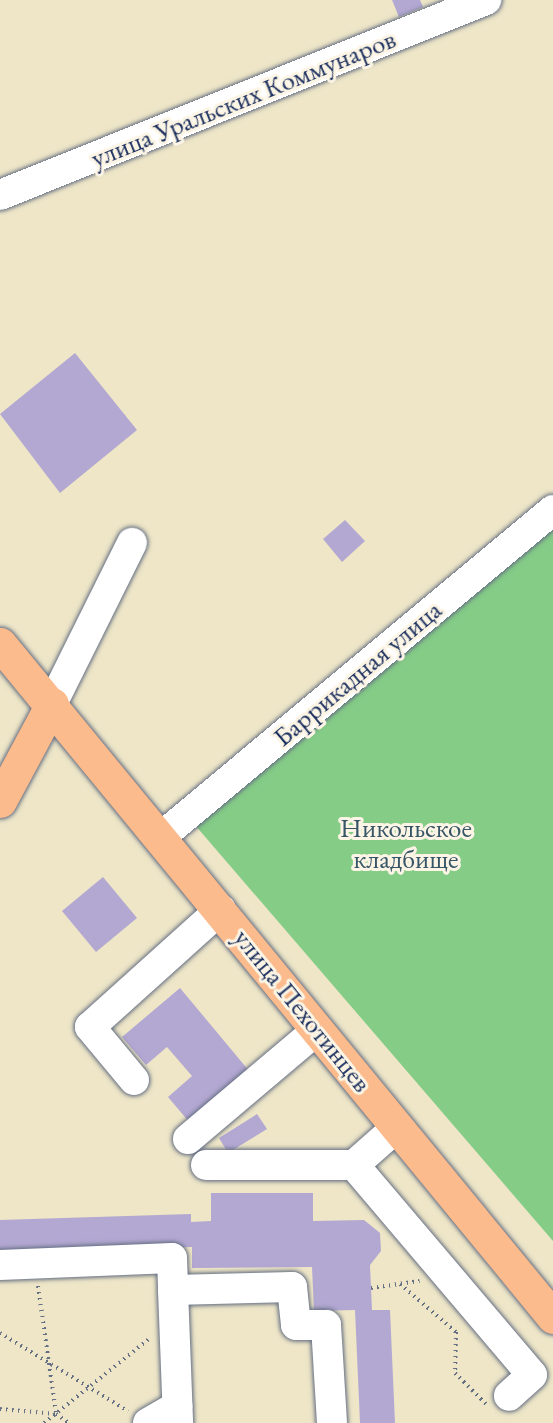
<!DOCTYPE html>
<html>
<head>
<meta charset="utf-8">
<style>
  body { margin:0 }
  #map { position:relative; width:553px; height:1423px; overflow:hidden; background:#eee6c7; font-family:"EB Garamond",serif }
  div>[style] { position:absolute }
  .green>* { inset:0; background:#85cc87 }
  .building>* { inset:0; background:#b3a8d2 }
  .path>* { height:4px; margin-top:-2px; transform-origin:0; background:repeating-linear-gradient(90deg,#656f83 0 1.5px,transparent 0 6px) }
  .roads { filter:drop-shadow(0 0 2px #656f83) drop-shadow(0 0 2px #656f83) }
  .minor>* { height:30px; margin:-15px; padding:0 15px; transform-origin:15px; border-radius:15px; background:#fff }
  .major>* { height:33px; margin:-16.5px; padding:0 16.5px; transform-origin:16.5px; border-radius:16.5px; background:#fbbb8d }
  span { translate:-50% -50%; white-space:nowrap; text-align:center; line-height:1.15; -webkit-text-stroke:6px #fcf5e5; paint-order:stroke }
  .street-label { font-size:27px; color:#1b2f5e }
  .park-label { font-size:27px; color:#365668 }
</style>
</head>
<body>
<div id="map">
  <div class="green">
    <i style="clip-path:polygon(553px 524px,553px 1241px,195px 825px)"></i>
  </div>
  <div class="building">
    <i style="clip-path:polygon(392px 0,420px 0,423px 7px,399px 17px)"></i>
    <i style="clip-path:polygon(75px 353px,137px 430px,60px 493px,0 414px)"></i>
    <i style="clip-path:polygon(345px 520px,365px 541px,342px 562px,323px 539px)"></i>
    <i style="clip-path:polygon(103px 877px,137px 918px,96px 952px,62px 911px)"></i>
    <i style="clip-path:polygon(180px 988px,250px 1072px,190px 1123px,168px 1097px,192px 1076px,167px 1047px,146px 1065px,122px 1037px)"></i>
    <i style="clip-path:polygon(257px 1114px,267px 1129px,228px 1153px,219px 1138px)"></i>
    <i style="clip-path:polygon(211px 1193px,313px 1193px,313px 1221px,364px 1220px,380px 1233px,381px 1251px,370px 1265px,372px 1310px,390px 1310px,395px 1423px,360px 1423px,355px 1310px,314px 1311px,312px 1267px,192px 1268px,192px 1247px,0 1254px,0 1220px,191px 1214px,191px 1222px,211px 1221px)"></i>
  </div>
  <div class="path">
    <i style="left:400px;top:1284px;width:74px;rotate:40.6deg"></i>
    <i style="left:456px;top:1332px;width:41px;rotate:91.4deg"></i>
    <i style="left:455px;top:1373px;width:44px;rotate:45deg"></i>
    <i style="left:38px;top:1286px;width:128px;rotate:81.9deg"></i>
    <i style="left:371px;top:1288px;width:49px;rotate:-8.3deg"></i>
    <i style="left:0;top:1333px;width:150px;rotate:31.4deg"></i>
    <i style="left:0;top:1409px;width:56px;rotate:5.1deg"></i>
    <i style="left:56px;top:1414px;width:16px;rotate:35deg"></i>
    <i style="left:44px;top:1423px;width:136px;rotate:-38.7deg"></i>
  </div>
  <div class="roads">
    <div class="minor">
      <i style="left:0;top:195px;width:524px;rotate:-21.86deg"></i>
      <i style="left:52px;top:704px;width:180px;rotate:-63.6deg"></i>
      <i style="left:162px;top:836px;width:509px;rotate:-39.82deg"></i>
      <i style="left:134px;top:1080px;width:69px;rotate:-129.7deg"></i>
      <i style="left:90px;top:1027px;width:176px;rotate:-42deg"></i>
      <i style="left:397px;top:1127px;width:57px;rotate:138.5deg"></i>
      <i style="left:354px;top:1165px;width:275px;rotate:49.7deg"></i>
      <i style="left:532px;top:1375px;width:31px;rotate:138deg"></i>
      <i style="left:188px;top:1139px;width:170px;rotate:-40.2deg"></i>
      <i style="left:206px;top:1165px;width:148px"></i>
      <i style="left:0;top:1265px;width:172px;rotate:-2.3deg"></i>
      <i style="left:172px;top:1258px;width:32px;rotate:88deg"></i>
      <i style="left:173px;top:1290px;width:119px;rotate:-1.4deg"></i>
      <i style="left:292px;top:1287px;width:38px;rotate:84deg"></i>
      <i style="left:296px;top:1325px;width:30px"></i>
      <i style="left:326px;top:1325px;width:98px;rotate:86.5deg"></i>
      <i style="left:173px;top:1290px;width:133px;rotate:87.8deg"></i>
      <i style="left:148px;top:1423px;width:34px;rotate:-30deg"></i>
    </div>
    <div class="major">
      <i style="left:0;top:644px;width:871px;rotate:50.59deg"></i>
      <i style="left:0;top:801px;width:110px;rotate:-61.8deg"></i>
    </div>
  </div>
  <div class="street-label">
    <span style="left:243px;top:98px;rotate:-22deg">улица Уральских Коммунаров</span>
    <span style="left:357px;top:673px;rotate:-40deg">Баррикадная улица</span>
    <span style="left:303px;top:1010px;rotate:51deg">улица Пехотинцев</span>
  </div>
  <div class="park-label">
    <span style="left:406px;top:843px">Никольское<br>кладбище</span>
  </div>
</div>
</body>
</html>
